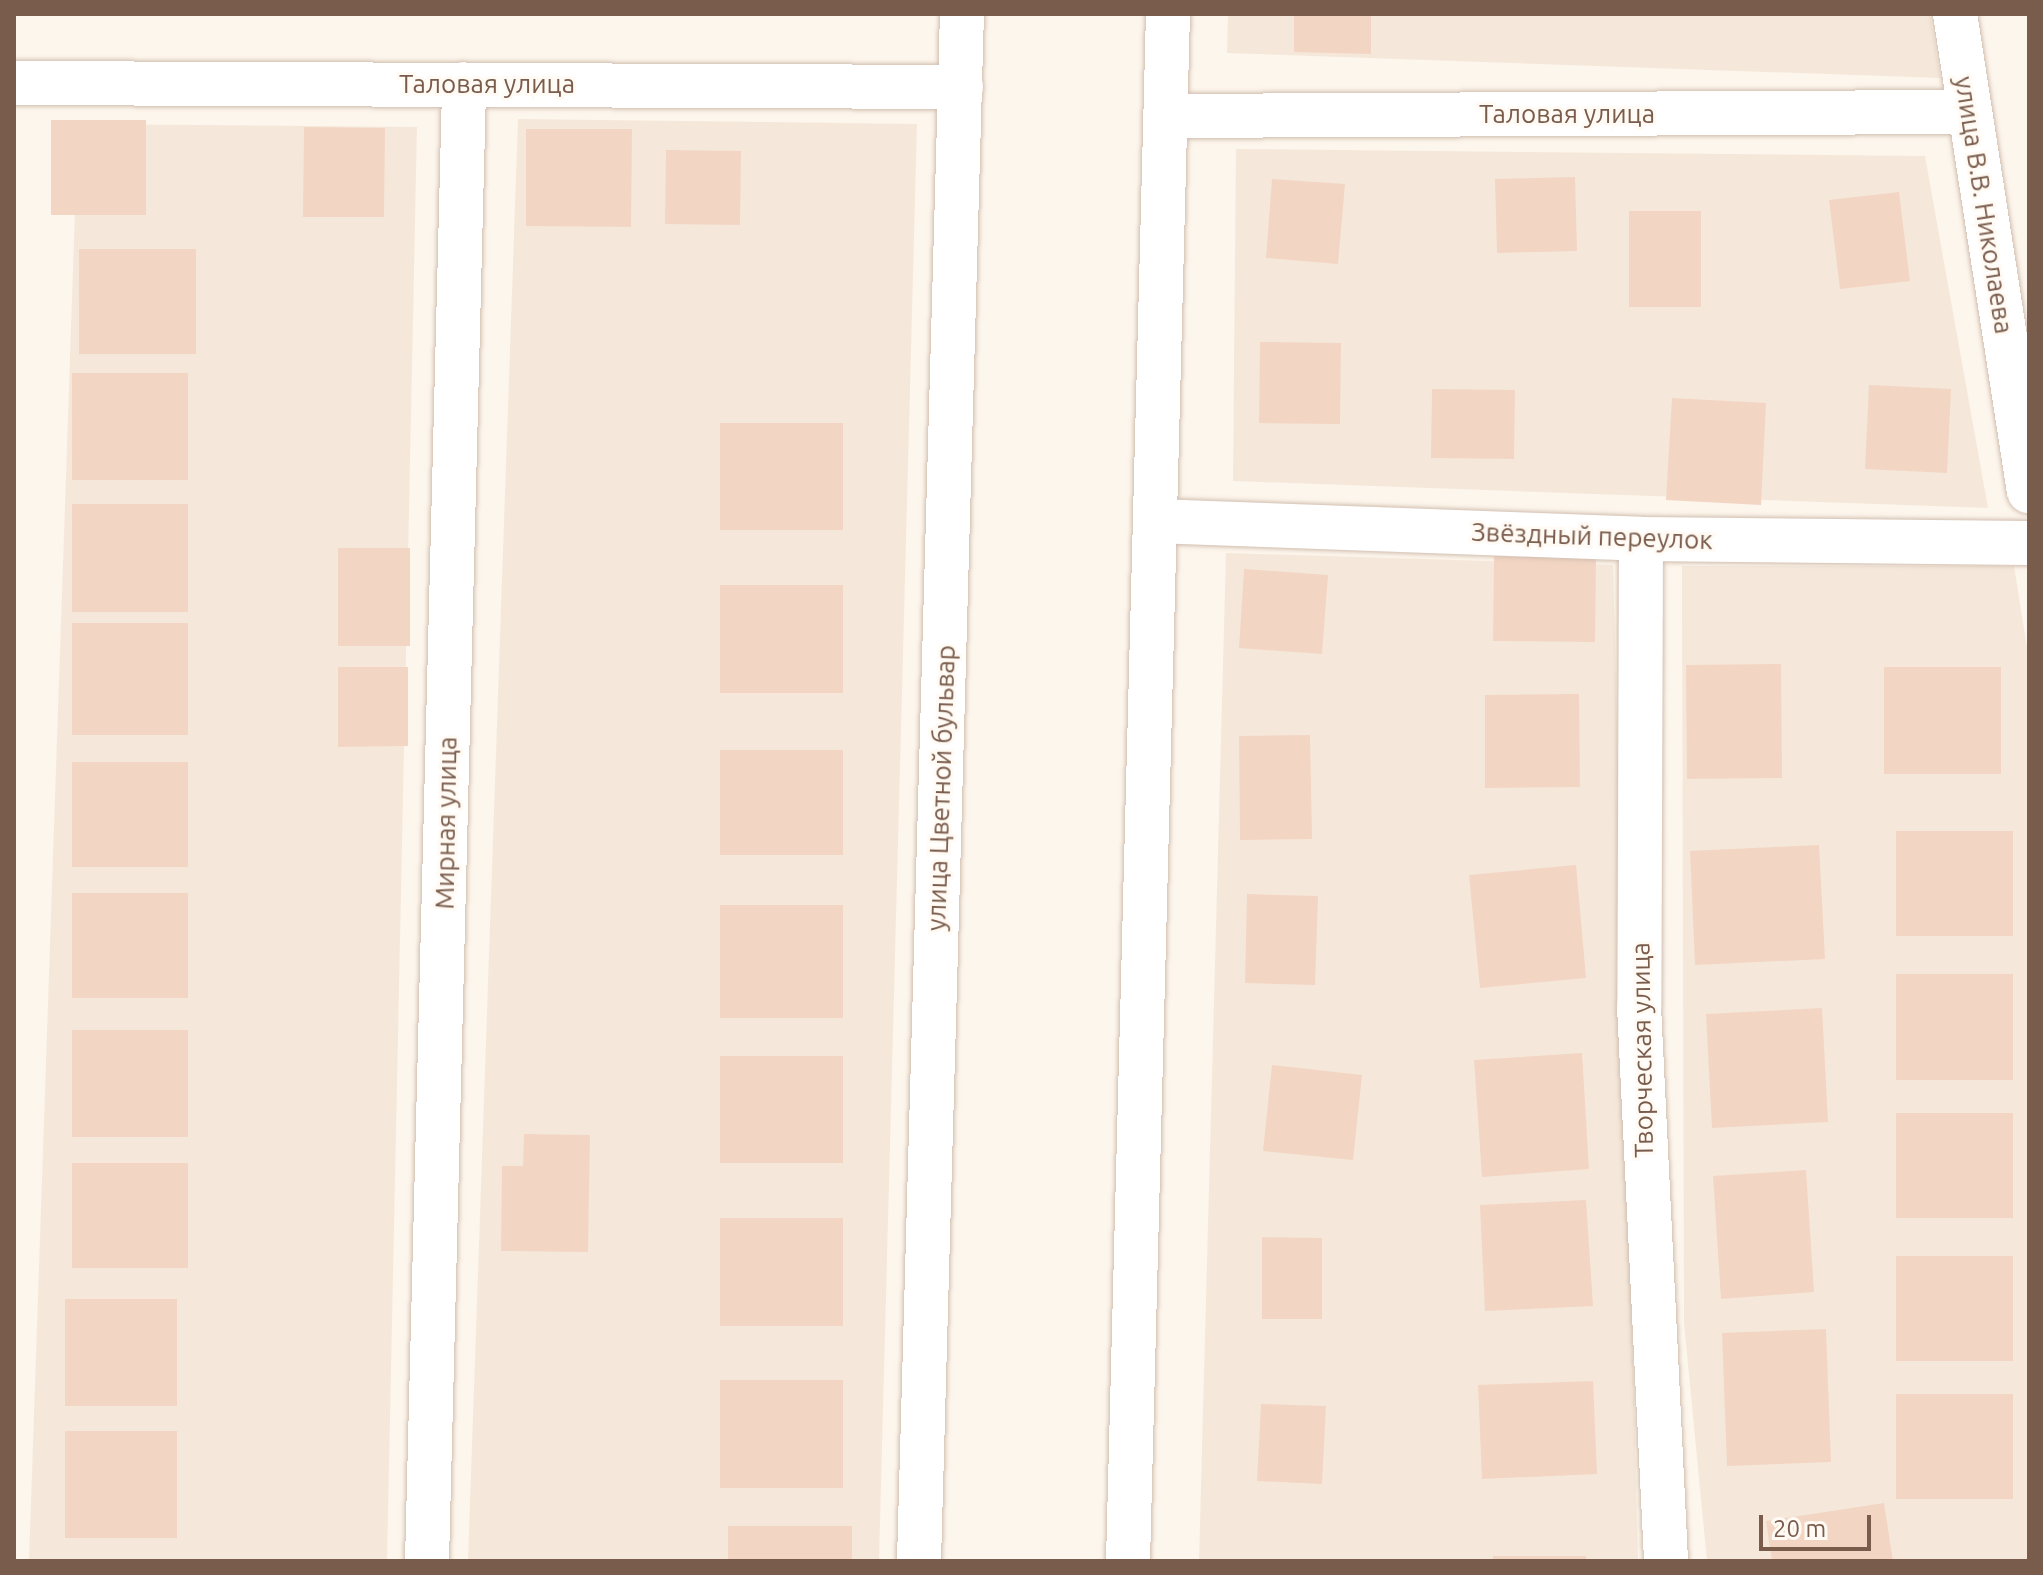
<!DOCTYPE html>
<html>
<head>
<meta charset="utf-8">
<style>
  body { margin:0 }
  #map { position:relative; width:2043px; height:1575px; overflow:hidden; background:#fdf6ec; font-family:Ubuntu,sans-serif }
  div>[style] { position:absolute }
  .residential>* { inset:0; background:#f5e8da }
  .building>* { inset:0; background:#f3d5c3 }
  .roads { filter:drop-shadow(0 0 2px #d1beb0) drop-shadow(0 0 2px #d1beb0) }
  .minor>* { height:44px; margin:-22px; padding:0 22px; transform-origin:22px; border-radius:22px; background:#fff }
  span { translate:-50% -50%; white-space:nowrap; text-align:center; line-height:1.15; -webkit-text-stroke:6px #fffaf3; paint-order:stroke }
  .street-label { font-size:26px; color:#7a5c4d }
  .frame { position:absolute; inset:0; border:16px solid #7a5c4d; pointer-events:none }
  .scale { position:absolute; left:1759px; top:1515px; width:112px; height:36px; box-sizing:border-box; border:4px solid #7a5c4d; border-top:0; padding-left:10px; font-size:24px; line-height:28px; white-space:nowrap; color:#7a5c4d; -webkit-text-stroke:6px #fffaf3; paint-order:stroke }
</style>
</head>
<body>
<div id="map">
  <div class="residential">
    <i style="clip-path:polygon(1228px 14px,1930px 14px,1940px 78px,1227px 53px)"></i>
    <i style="clip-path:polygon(518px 119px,917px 124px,879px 1561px,468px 1561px)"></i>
    <i style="clip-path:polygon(78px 124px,417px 127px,387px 1561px,29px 1561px)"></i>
    <i style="clip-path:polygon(1236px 149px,1925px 156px,1988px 508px,1233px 481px)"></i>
    <i style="clip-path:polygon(1226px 553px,1613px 565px,1638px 1561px,1199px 1561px)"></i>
    <i style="clip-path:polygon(1682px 566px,2014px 566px,2029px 660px,2029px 1561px,1707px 1561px,1684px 1323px)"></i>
  </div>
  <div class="building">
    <i style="clip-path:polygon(1294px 14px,1371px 14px,1371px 54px,1294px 52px)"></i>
    <i style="clip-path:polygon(51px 120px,146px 120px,146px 215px,51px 215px)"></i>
    <i style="clip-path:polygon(304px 127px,385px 128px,384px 217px,303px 217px)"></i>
    <i style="clip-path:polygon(526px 129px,632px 129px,631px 227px,526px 226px)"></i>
    <i style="clip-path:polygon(666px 150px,741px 151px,740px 225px,665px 224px)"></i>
    <i style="clip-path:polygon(1575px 177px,1577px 251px,1497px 253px,1495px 179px)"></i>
    <i style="clip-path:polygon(1272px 179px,1345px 184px,1338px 264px,1266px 258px)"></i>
    <i style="clip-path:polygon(1899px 192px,1910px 281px,1840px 289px,1829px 200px)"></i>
    <i style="clip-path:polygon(1629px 211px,1701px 211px,1701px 307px,1629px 307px)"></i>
    <i style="clip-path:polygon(79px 249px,196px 249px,196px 354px,79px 354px)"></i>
    <i style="clip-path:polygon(1260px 342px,1341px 343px,1340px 424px,1259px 423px)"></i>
    <i style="clip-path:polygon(72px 373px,188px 373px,188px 480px,72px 480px)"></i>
    <i style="clip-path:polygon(1869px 385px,1951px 389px,1947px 473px,1865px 469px)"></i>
    <i style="clip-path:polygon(1432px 389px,1515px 390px,1514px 459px,1431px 458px)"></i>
    <i style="clip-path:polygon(1672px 398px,1766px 403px,1761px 505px,1666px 500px)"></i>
    <i style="clip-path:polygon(720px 423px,843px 423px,843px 530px,720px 530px)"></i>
    <i style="clip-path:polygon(72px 504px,188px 504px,188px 612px,72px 612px)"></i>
    <i style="clip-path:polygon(338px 548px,410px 548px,410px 646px,338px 646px)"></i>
    <i style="clip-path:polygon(1494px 556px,1596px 558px,1595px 642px,1493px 641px)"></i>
    <i style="clip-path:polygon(1244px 569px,1328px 575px,1322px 654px,1239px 648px)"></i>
    <i style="clip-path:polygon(720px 585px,843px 585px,843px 693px,720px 693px)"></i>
    <i style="clip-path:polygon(72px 623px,188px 623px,188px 735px,72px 735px)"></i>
    <i style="clip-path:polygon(1781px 664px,1782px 778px,1687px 779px,1686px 665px)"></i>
    <i style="clip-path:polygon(338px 667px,408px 667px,408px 746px,338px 747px)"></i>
    <i style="clip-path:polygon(1884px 667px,2001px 667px,2001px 774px,1884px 774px)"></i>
    <i style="clip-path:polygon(1579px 694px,1580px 787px,1485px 788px,1485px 695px)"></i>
    <i style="clip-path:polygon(1310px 735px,1312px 839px,1240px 840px,1239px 736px)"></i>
    <i style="clip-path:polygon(720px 750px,843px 750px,843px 855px,720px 855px)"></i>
    <i style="clip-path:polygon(72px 762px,188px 762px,188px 867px,72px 867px)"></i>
    <i style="clip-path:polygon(1896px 831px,2013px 831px,2013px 936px,1896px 936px)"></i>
    <i style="clip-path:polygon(1819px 845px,1825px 959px,1695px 965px,1690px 851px)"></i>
    <i style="clip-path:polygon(1576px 865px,1586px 978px,1480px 988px,1469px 875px)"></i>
    <i style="clip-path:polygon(72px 893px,188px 893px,188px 998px,72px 998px)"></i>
    <i style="clip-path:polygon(1247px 894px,1318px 896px,1315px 985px,1245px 983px)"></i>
    <i style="clip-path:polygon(720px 905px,843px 905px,843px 1018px,720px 1018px)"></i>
    <i style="clip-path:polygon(1896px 974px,2013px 974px,2013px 1080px,1896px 1080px)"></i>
    <i style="clip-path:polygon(1822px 1008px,1828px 1122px,1712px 1128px,1706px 1014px)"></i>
    <i style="clip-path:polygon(72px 1030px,188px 1030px,188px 1137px,72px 1137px)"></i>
    <i style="clip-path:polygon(1582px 1053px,1589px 1169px,1482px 1177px,1474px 1060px)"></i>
    <i style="clip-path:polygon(720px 1056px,843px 1056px,843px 1163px,720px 1163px)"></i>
    <i style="clip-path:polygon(1272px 1065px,1362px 1075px,1353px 1160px,1263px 1151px)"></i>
    <i style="clip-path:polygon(1896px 1113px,2013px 1113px,2013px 1218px,1896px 1218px)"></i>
    <i style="clip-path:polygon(524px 1134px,590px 1135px,588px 1252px,501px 1251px,502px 1166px,523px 1166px)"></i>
    <i style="clip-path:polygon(72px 1163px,188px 1163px,188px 1268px,72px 1268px)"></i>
    <i style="clip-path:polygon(1806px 1170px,1814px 1292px,1721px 1299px,1713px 1176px)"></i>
    <i style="clip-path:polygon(1586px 1200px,1593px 1306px,1485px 1311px,1480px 1205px)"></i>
    <i style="clip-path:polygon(720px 1218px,843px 1218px,843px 1326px,720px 1326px)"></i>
    <i style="clip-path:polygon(1262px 1237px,1322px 1238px,1322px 1319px,1262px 1319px)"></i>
    <i style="clip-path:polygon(1896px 1256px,2013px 1256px,2013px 1361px,1896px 1361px)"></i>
    <i style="clip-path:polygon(65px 1299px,177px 1299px,177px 1406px,65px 1406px)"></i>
    <i style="clip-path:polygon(1826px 1329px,1831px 1462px,1727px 1466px,1722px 1333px)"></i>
    <i style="clip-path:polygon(720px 1380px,843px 1380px,843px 1488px,720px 1488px)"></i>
    <i style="clip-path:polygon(1593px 1381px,1597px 1474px,1482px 1479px,1478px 1385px)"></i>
    <i style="clip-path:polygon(1896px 1394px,2013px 1394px,2013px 1499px,1896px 1499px)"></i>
    <i style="clip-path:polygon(1261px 1404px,1326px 1406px,1322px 1484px,1257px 1481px)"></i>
    <i style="clip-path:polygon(65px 1431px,177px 1431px,177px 1538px,65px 1538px)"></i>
    <i style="clip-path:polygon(1884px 1503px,1893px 1561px,1772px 1561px,1766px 1521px)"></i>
    <i style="clip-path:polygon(728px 1526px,852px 1526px,852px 1561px,728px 1561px)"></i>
    <i style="clip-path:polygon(1493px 1556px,1586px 1556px,1586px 1561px,1493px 1561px)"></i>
  </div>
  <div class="roads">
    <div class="minor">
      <i style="left:1955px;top:14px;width:483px;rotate:81.2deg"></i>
      <i style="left:14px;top:83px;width:947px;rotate:0.24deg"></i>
      <i style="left:1165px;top:116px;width:804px;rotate:-0.29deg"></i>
      <i style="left:1155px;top:521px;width:486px;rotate:2.1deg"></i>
      <i style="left:1641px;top:539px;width:388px;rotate:0.6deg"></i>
      <i style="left:1641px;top:539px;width:467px;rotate:90.2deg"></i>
      <i style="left:1639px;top:1006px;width:556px;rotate:87.21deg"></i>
      <i style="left:427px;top:1561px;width:1477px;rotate:-88.56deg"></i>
      <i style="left:919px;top:1561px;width:1548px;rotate:-88.41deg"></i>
      <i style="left:1128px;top:1561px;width:1548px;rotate:-88.52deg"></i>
    </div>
  </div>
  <div class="street-label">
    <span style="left:487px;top:84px">Таловая улица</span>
    <span style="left:1567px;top:114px">Таловая улица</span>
    <span style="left:1984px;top:205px;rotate:81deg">улица В.В. Николаева</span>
    <span style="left:1592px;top:536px;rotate:2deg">Звёздный переулок</span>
    <span style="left:941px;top:788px;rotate:-88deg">улица Цветной бульвар</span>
    <span style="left:446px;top:823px;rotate:-89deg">Мирная улица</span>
    <span style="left:1642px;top:1050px;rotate:-91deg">Творческая улица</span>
  </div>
  <div class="frame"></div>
  <div class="scale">20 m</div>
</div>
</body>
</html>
